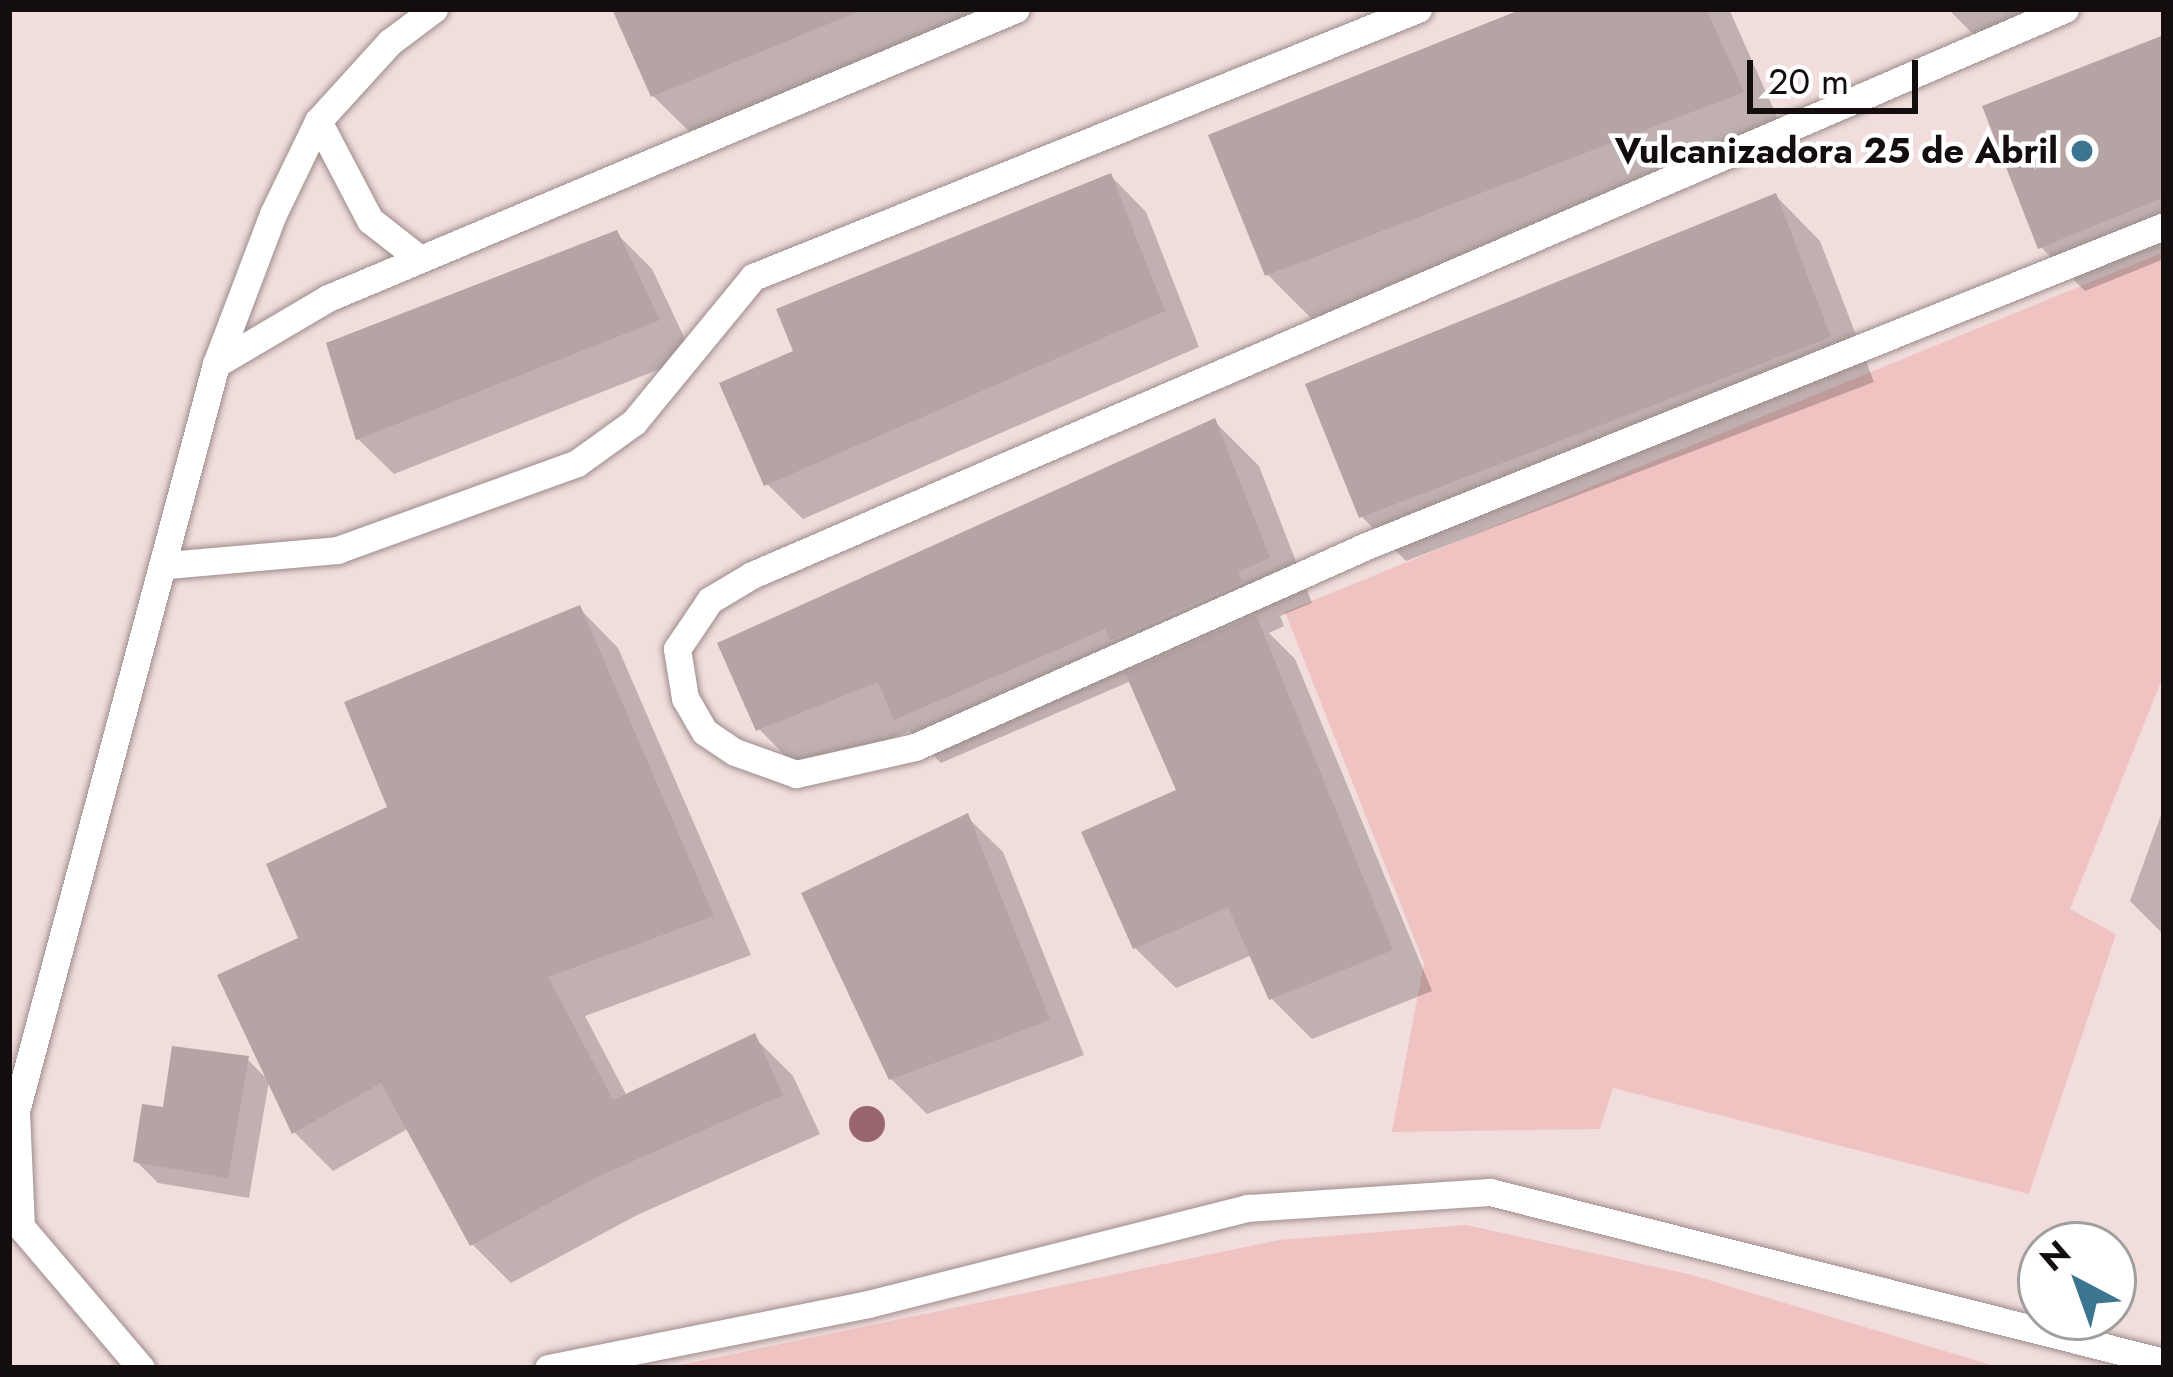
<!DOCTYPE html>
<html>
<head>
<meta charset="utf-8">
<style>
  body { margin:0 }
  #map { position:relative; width:2173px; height:1377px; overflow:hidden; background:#f0dddc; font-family:Jost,sans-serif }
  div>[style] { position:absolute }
  .green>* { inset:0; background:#efc3c2 }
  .shadow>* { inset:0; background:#0003 }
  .building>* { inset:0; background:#b6a4a4 }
  .roads { filter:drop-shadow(0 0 3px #9e8c8c) drop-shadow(0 0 3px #9e8c8c) }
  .service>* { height:27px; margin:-13.5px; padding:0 13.5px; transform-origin:13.5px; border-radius:13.5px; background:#fff }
  .trees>* { width:36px; height:36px; margin:-18px; border-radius:50%; background:#99666d }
  .dots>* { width:33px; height:33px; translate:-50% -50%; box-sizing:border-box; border:6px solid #fff; border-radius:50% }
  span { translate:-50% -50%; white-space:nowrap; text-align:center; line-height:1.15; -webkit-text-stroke:9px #fff; paint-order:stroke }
  .poi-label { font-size:36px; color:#130d0d; font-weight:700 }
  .right { translate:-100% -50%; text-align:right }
  .frame { position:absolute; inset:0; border:12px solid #130d0d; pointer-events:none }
  .north { position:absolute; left:2017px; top:1221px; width:120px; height:120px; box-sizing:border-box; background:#fff; border:3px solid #a19e9e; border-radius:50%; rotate:319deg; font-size:33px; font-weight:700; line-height:48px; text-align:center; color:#130d0d }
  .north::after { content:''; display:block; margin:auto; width:42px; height:54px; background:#3c758f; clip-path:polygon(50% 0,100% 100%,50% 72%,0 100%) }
  .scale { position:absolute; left:1747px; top:60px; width:171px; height:54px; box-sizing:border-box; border:6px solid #130d0d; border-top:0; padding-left:15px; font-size:36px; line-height:42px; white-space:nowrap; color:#130d0d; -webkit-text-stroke:9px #fff; paint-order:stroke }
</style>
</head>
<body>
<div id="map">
  <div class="green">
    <i style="clip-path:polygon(2164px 252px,2164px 674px,2070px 909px,2116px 934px,2029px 1194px,1613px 1088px,1600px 1129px,1392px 1132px,1424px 963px,1285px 612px)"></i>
    <i style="clip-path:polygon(1466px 1225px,1692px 1275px,2001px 1368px,666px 1368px,1279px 1240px)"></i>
  </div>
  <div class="shadow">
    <i style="clip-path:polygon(616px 9px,1019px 9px,696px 138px,653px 96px)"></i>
    <i style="clip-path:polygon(1530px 9px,1729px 9px,1786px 137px,1312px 319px,1268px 275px)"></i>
    <i style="clip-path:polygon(1948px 9px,2066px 9px,1982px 43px)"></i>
    <i style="clip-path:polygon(2164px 38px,2164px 259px,2085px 291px,2041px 247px)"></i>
    <i style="clip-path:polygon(1111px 176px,1146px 212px,1199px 347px,803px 519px,767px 484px,797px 352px)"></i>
    <i style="clip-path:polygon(1776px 196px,1820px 241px,1874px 382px,1406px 561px,1361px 516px)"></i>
    <i style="clip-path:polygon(617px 234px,652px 269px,693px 356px,394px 474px,358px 439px)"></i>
    <i style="clip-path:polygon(1215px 422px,1259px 466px,1312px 603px,1280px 616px,1284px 626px,1269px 633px,1295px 659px,1432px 991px,1312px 1039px,1271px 998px,1252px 955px,1176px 988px,1135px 948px,1180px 791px,1131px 681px,941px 763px,909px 731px,803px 774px,759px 729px)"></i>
    <i style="clip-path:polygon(579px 608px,618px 648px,751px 955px,585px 1016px,627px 1096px,754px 1037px,793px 1076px,820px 1134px,637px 1215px,511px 1283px,472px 1244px,409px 1128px,333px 1171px,294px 1132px,302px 939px,391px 809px)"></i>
    <i style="clip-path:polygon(2164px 807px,2164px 935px,2130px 901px)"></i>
    <i style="clip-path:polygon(967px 817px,1003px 852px,1084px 1055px,927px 1114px,891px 1079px)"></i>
    <i style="clip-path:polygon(247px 1059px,269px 1081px,249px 1198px,158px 1183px,136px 1161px,166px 1111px)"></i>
  </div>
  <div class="building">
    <i style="clip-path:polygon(612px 9px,862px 9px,862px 10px,651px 97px)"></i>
    <i style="clip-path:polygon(1522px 9px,1706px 9px,1744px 92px,1265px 276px,1208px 135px)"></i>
    <i style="clip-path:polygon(2164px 35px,2164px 197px,2038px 249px,1982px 106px)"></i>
    <i style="clip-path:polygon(1111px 173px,1165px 311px,764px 486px,719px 383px,793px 351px,776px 309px)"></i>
    <i style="clip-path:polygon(1776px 193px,1831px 337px,1359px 518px,1305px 384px)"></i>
    <i style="clip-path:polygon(617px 230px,660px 320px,356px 440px,326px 343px)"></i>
    <i style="clip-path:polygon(1215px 418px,1270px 558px,1238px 572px,1242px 581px,1110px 640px,1105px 629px,894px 720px,878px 682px,756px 731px,717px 643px)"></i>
    <i style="clip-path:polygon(580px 605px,714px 916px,548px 977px,613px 1100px,755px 1033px,783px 1095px,597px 1177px,470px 1246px,381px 1083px,292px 1134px,217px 975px,298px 938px,266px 864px,387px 807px,344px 702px)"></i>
    <i style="clip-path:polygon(1256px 615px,1393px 950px,1269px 1000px,1228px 907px,1133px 949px,1081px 832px,1176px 790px,1125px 673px)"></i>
    <i style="clip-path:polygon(968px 813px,1050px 1020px,889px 1080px,801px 893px)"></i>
    <i style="clip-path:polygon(172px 1046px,249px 1056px,228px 1178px,133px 1162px,142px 1104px,163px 1107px)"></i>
  </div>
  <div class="roads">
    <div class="service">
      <i style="left:2065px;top:9px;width:1430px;rotate:156.68deg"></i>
      <i style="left:752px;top:575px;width:49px;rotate:149.2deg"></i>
      <i style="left:710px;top:600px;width:59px;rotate:124deg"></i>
      <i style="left:677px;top:649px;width:50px;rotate:80.7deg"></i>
      <i style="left:685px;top:698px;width:39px;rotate:60deg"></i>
      <i style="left:705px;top:732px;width:36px;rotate:34deg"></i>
      <i style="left:735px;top:752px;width:65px;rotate:19.8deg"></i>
      <i style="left:796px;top:774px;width:122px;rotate:-12.8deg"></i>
      <i style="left:915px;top:747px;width:488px;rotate:-24deg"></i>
      <i style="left:1361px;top:548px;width:865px;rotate:-21.85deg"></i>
      <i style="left:318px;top:121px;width:112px;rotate:62.3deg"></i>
      <i style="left:370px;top:220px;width:63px;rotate:38deg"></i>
      <i style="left:216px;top:364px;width:130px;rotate:-30.5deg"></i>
      <i style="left:328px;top:298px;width:746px;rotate:-22.79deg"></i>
      <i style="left:167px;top:565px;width:171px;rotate:-5deg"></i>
      <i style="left:337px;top:550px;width:255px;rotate:-19.9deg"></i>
      <i style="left:577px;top:463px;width:70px;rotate:-35.7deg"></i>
      <i style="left:634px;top:422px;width:188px;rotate:-50.6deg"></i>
      <i style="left:753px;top:277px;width:717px;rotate:-21.95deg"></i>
      <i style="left:141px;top:1368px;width:185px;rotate:-130.4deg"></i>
      <i style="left:21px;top:1227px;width:116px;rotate:-92.5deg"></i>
      <i style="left:16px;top:1111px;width:773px;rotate:-75.01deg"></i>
      <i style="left:216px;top:364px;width:160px;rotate:-69.2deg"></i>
      <i style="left:273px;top:214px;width:103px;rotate:-64.2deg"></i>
      <i style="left:318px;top:121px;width:107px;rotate:-47.7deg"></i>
      <i style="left:390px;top:42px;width:55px;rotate:-36.9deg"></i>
      <i style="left:548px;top:1368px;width:326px;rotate:-11.3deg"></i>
      <i style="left:868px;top:1304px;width:392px;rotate:-14.2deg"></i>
      <i style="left:1248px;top:1208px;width:243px;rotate:-3.8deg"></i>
      <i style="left:1490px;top:1192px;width:695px;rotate:14.16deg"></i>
    </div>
  </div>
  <div class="trees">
    <i style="left:867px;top:1124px"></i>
  </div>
  <div class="dots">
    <i style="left:2082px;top:151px;background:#3c758f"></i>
  </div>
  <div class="poi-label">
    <span class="right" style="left:2058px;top:151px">Vulcanizadora 25 de Abril</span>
  </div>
  <div class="frame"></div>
  <div class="north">N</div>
  <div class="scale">20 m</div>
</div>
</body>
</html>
